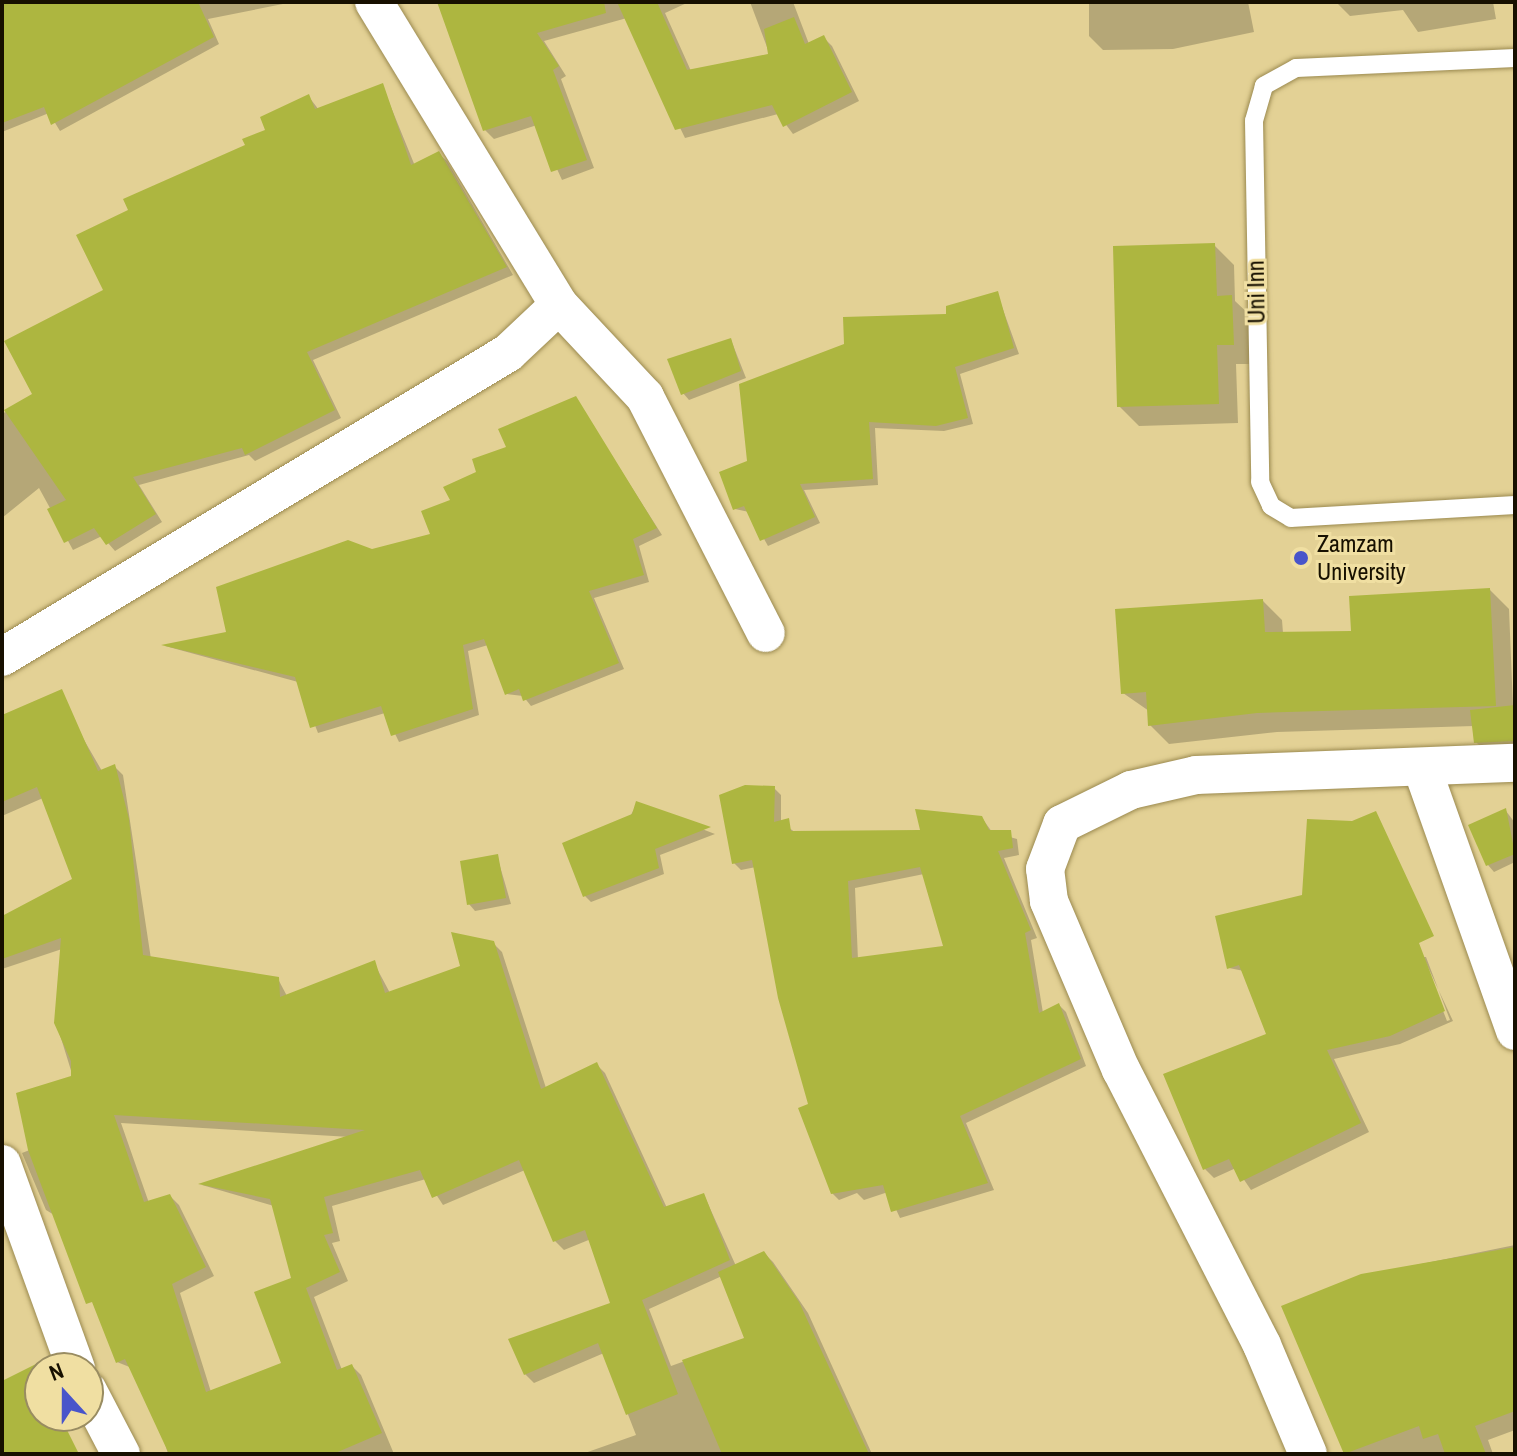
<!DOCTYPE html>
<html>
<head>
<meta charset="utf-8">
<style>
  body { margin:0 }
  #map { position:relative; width:1517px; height:1456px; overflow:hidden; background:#e3d195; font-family:"Archivo Narrow",sans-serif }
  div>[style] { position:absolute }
  .shadow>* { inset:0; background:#0003 }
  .building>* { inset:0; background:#adb640 }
  .roads { filter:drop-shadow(0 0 2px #9b8a50) drop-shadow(0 0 2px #9b8a50) }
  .lane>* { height:18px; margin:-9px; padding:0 9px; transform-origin:9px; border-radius:9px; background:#fff }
  .street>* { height:38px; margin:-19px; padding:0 19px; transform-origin:19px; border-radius:19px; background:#fff }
  .dots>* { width:22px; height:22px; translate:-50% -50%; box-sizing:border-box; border:4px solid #f0dfa2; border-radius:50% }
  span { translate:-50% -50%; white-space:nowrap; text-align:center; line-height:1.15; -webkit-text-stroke:6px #f0dfa2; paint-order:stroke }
  .street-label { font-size:24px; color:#171000 }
  .poi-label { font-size:24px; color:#171000 }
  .left { translate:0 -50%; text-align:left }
  .frame { position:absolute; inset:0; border:4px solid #171000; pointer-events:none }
  .north { position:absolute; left:24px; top:1352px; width:80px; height:80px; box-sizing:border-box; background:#f0dfa2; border:2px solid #998c61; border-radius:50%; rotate:339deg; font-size:22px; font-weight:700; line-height:32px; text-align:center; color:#171000 }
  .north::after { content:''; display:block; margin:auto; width:28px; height:36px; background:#4955ca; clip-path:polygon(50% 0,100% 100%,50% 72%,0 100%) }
</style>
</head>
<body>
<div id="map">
  <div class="shadow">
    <i style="clip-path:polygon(2px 2px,293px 2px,208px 19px,219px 44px,60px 131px,49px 113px,2px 132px)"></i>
    <i style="clip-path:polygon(462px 2px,689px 2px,665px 13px,691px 71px,770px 55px,750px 2px,793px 2px,809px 44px,823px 37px,832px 46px,859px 101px,793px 134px,778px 114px,685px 138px,627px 18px,544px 41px,566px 76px,561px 79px,594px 168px,562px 180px,537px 125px,494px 139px,485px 130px)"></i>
    <i style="clip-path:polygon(1089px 2px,1248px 2px,1254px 32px,1173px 49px,1103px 50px,1089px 36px)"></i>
    <i style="clip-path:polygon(1493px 2px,1496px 19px,1418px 32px,1403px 10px,1350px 16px,1336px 2px)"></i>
    <i style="clip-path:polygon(382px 85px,415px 166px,439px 154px,447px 161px,513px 275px,313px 360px,341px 418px,255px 461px,249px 455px,139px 485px,162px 522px,115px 551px,102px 536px,73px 550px,39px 488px,2px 518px,2px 414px,35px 395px,105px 291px,131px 210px,247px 146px,309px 97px,319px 110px)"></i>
    <i style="clip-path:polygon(1214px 245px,1234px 265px,1235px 301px,1252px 317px,1253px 364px,1236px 364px,1238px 423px,1139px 426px,1119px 406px)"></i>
    <i style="clip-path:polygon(997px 293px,1019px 354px,960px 374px,973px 424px,944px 431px,875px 428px,878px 485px,804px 490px,820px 523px,768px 546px,749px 512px,735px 509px,749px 462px,948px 315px)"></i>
    <i style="clip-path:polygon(731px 340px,746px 378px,689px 400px,683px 393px)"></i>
    <i style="clip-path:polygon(575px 398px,662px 535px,639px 546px,649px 582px,594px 598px,624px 669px,531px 706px,523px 696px,507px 694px,488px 645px,468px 651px,479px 715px,399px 742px,385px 713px,318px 733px,298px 682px,165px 646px,228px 634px,372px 552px,433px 535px,479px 473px)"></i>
    <i style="clip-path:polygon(1490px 590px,1509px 609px,1515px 756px,1489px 755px,1476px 742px,1474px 726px,1277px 732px,1169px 744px,1150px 725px,1149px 711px,1123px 693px,1263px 601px,1282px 620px,1283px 633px,1353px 633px)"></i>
    <i style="clip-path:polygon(evenodd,80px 733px,102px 771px,114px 766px,123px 775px,151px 959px,278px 979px,287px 996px,374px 963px,390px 993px,463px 967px,493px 943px,502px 952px,546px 1088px,596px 1064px,605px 1073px,667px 1208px,704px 1195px,736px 1266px,764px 1253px,773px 1262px,808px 1313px,872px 1454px,582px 1454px,636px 1435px,604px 1353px,534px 1383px,525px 1374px,613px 1304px,591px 1239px,564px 1250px,555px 1241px,525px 1170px,443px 1205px,426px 1179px,332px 1206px,340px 1241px,332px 1243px,348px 1281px,314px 1297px,342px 1370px,352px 1366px,361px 1375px,394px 1454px,168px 1454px,154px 1404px,132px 1368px,117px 1362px,59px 1218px,46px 1210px,22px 1153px,32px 1149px,73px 1077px,56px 1022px,62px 949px,2px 969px,2px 918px,75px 880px,43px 798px,2px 816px,2px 764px,80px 733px,121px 1123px,350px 1137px,202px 1185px,274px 1206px,293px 1280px,284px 1364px,211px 1392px,180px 1293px,214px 1276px,179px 1205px,170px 1196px,149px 1203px,121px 1123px,80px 733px,722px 1276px,746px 1339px,671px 1366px,649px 1309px,722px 1276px)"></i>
    <i style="clip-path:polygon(evenodd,774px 788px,781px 795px,781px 822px,796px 833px,923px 832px,982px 818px,992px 832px,1017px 839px,1019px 855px,1004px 858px,1037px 938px,1031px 940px,1043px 1013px,1059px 1005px,1066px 1012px,1086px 1066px,966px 1123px,994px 1190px,900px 1218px,888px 1192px,864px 1200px,857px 1193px,839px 1200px,832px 1193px,756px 867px,741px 870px,734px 863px,774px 788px,924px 874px,945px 948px,858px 960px,855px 888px,924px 874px)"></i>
    <i style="clip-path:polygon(637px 804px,715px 834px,660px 855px,664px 874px,591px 902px,585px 896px)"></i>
    <i style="clip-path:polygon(1506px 811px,1515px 823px,1515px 862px,1494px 872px,1488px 865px)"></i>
    <i style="clip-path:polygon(evenodd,1376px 813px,1418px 904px,1254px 974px,1420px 950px,1453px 1021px,1400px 1044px,1334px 1059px,1369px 1132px,1251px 1190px,1236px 1168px,1214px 1178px,1205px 1169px,1268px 1036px,1244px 971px,1229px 968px,1304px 897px,1352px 823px,1376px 813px,1422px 957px,1426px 957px,1450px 1020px,1447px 1021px,1422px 957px)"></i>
    <i style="clip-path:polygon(497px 856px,511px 904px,475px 911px,469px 904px)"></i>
    <i style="clip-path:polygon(1515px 1245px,1515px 1430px,1488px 1440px,1493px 1454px,1346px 1454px,1284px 1307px,1362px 1276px)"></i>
  </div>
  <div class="building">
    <i style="clip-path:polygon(2px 2px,198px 2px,214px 37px,51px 125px,44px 107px,2px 123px)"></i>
    <i style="clip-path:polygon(437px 2px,604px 2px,606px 13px,537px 33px,559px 66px,553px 70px,587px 160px,551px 172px,531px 116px,483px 131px)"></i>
    <i style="clip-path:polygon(617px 2px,657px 2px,687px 70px,768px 54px,764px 29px,794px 17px,805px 44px,824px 35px,852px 92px,783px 127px,772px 105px,675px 130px)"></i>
    <i style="clip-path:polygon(383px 83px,411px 165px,439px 151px,507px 267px,307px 352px,335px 410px,245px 455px,242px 448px,133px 477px,156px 514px,106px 545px,94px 528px,64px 543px,47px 509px,66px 500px,4px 410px,32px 394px,4px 341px,103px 290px,76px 235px,128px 210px,123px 199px,245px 145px,242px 139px,265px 130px,260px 117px,309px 94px,315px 109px)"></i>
    <i style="clip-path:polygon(1215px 243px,1217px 296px,1232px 295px,1234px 345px,1217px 345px,1219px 404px,1117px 407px,1113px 246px)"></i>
    <i style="clip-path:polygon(998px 291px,1014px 348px,955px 367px,968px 418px,936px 426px,869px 422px,873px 479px,800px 484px,815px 517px,760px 541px,744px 506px,733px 510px,719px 472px,747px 461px,739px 384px,844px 344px,843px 317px,946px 314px,946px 306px)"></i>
    <i style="clip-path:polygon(731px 338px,741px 371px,681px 395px,667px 359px)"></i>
    <i style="clip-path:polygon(576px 396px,657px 528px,633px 539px,644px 575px,589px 591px,619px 663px,523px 701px,519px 689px,505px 695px,484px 639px,463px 645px,473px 709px,391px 736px,381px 706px,310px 728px,295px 677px,161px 645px,226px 632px,216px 587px,348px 540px,372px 549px,430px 534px,421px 511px,450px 500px,443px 487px,476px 472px,472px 459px,506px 447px,498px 429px)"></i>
    <i style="clip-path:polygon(1490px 588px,1496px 706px,1257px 713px,1148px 726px,1146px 692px,1121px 694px,1115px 609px,1263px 599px,1265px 632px,1351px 631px,1349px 596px)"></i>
    <i style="clip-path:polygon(evenodd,62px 689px,98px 771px,115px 764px,129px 819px,143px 955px,279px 977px,280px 997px,375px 960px,385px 993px,460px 966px,451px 932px,494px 941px,541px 1089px,597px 1062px,664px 1207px,704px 1193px,730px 1260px,642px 1300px,678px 1394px,626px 1415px,598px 1343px,524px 1375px,508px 1339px,610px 1303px,585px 1230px,553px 1242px,519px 1160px,432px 1198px,420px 1170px,324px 1197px,333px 1233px,324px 1235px,340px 1272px,306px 1288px,337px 1370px,352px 1364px,382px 1433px,333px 1454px,169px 1454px,125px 1359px,116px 1363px,92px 1302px,86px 1304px,28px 1150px,16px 1093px,71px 1076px,71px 1061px,54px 1023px,61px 938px,2px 959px,2px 916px,72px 879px,37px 787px,2px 802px,2px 715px,62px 689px,114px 1115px,365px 1130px,198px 1184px,270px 1199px,291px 1278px,254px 1292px,281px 1363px,206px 1392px,172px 1284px,206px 1267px,170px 1194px,144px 1202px,114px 1115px)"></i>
    <i style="clip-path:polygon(1515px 705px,1515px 741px,1474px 743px,1470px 710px)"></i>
    <i style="clip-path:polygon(evenodd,745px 785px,775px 786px,774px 822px,789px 818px,791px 831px,920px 830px,915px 809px,982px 816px,989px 830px,1011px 830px,1013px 848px,998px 851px,1031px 930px,1025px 933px,1039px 1013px,1059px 1003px,1081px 1059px,960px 1116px,988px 1183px,891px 1212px,883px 1185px,831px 1194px,798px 1108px,808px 1104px,778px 998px,752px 860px,732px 864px,719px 795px,745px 785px,920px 867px,943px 946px,852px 958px,848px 881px,920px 867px)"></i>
    <i style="clip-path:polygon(636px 801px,711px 827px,655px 849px,659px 868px,583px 897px,562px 843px,632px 814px)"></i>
    <i style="clip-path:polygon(1506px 808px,1515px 854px,1486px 866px,1468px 825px)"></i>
    <i style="clip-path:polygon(1376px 811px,1434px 936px,1419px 943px,1445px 1011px,1390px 1036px,1327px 1050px,1361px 1123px,1240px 1182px,1229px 1159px,1203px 1170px,1163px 1074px,1266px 1034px,1239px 965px,1227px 969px,1215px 916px,1302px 895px,1307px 819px,1352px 821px)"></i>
    <i style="clip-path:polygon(498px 854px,506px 898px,467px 905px,460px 861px)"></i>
    <i style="clip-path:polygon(1515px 1247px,1515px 1411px,1475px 1426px,1486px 1454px,1445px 1454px,1438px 1434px,1423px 1439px,1419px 1426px,1344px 1454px,1281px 1306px,1361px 1274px)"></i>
    <i style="clip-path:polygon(764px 1251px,799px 1302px,869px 1454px,722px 1454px,682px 1360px,744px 1338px,718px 1272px)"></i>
    <i style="clip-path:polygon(40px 1362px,40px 1416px,60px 1416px,79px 1454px,2px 1454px,2px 1381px)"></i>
  </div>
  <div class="roads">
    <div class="lane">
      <i style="left:1515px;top:58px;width:219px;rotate:177.4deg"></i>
      <i style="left:1296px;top:68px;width:37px;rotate:151deg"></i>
      <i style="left:1264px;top:86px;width:36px;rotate:106deg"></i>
      <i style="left:1254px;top:121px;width:361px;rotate:89deg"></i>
      <i style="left:1260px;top:482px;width:26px;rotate:65deg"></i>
      <i style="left:1271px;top:506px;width:23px;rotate:31deg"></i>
      <i style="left:1291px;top:518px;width:224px;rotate:-3.3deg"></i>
    </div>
    <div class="street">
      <i style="left:374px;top:2px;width:355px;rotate:58.6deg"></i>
      <i style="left:2px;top:657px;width:590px;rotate:-31deg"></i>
      <i style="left:508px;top:353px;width:70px;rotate:-43.3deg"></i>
      <i style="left:559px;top:305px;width:126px;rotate:46.9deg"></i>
      <i style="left:645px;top:397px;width:265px;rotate:62.9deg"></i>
      <i style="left:1422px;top:768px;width:279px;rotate:70.5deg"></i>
      <i style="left:2px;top:1164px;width:217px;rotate:70.1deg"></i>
      <i style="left:88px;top:1391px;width:71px;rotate:62.4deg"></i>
      <i style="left:1308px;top:1454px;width:118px;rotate:-112.9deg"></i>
      <i style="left:1262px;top:1345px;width:309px;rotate:-117.1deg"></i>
      <i style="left:1121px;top:1070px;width:184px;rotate:-113.1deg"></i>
      <i style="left:1049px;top:901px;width:32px;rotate:-97deg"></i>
      <i style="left:1045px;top:869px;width:48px;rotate:-69.3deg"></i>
      <i style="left:1062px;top:824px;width:77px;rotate:-26.2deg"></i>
      <i style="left:1131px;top:790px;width:67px;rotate:-13deg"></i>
      <i style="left:1196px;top:775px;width:319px;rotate:-2.2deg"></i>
    </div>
  </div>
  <div class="dots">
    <i style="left:1301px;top:558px;background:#4955ca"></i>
  </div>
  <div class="street-label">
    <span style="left:1256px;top:292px;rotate:-91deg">Uni Inn</span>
  </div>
  <div class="poi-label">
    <span class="left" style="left:1317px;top:558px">Zamzam<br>University</span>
  </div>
  <div class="frame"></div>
  <div class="north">N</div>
</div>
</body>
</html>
